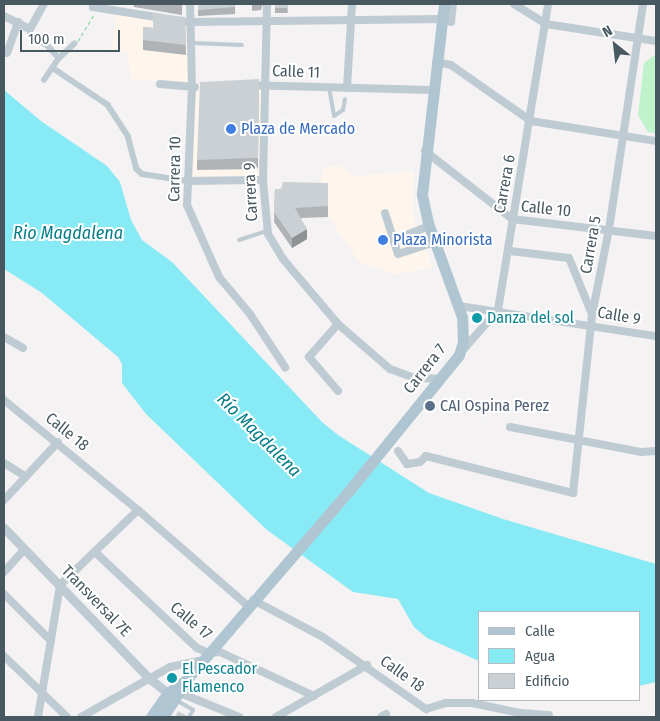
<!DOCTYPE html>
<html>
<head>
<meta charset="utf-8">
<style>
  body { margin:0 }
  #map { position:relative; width:660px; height:721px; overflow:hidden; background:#f4f2f2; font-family:"Fira Sans Condensed",sans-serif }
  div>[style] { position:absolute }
  .commercial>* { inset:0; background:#fef6ec }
  .green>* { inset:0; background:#bef3cc }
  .water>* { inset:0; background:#88eaf4 }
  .path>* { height:1px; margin-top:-0.5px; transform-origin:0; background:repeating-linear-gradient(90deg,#73d599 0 4px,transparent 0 6.5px) }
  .service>* { height:4px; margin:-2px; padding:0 2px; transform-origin:2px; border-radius:2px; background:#bfcbd2 }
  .pedestrian>* { height:5.5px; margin:-2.75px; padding:0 2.75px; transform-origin:2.75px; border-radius:2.75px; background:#bfcbd2 }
  .minor>* { height:8px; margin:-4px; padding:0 4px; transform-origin:4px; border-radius:4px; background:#bfcbd2 }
  .tertiary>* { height:9px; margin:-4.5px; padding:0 4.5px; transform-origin:4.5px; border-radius:4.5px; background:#bfcbd2 }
  .primary>* { height:11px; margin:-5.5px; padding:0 5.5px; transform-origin:5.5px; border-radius:5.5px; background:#b0c5d2 }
  .wall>* { inset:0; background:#afb3b6 }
  .shaded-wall>* { inset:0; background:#8e9294 }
  .building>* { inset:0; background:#cbd0d4 }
  .dots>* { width:14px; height:14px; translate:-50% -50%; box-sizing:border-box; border:2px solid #fff; border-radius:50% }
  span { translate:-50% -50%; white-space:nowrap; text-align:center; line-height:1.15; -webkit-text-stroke:4px #fff; paint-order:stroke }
  .street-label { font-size:16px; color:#485861 }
  .shop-label { font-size:16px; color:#366cbe }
  .left { translate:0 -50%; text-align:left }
  .culture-label { font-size:16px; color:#0d838f }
  .service-label { font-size:16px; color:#4e5e75 }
  .water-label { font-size:18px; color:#067d88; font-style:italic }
  .frame { position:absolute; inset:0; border:5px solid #485861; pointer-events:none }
  .legend { position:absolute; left:478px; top:611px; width:162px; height:90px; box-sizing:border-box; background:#fff; border:1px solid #b6bcc0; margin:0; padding:6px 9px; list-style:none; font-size:15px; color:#485861 }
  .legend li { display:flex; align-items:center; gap:10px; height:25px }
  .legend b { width:25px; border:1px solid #b6bcc0 }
  .north { position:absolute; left:590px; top:20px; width:50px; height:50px; -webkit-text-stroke:4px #fff; paint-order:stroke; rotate:331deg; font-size:14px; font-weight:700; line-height:20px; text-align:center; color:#485861 }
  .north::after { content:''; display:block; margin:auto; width:18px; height:22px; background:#485861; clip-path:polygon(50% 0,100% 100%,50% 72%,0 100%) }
  .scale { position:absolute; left:20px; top:30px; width:100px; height:22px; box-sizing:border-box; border:2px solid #485861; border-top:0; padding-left:6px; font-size:15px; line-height:18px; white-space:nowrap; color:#485861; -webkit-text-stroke:4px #fff; paint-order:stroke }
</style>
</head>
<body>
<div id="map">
  <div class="commercial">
    <i style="clip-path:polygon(118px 10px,191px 23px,197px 84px,268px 84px,263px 180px,189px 176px,197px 84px,130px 79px,128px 53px,111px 51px)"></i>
    <i style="clip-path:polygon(340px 166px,355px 176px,414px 171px,413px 216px,433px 268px,395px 274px,361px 264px,328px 217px,328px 194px,320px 187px,323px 167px)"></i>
  </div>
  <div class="green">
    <i style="clip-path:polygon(656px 54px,656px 133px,648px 132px,638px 115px,644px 63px)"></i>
  </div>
  <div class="water">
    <i style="clip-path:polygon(4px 90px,41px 121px,107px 166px,120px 182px,131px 220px,142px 240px,172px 262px,322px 422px,338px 435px,429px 493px,503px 519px,656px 564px,656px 682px,639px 686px,639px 612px,479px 612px,479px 661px,427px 638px,414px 627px,398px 599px,353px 592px,267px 530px,146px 414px,122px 383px,122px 364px,118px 357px,42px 293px,4px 269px)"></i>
  </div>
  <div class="path">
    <i style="left:78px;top:41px;width:31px;rotate:-59deg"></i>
  </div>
  <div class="service">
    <i style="left:192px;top:43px;width:50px;rotate:2.3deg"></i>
    <i style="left:329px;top:87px;width:29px;rotate:80deg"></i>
    <i style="left:334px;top:116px;width:11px;rotate:-34deg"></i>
    <i style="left:343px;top:110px;width:11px;rotate:-80deg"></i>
    <i style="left:239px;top:240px;width:29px;rotate:-18deg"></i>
    <i style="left:176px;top:700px;width:20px;rotate:30deg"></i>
    <i style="left:193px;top:710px;width:8px;rotate:120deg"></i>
  </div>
  <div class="pedestrian">
    <i style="left:30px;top:29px;width:7px;rotate:82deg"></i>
    <i style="left:31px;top:36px;width:20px;rotate:30deg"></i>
    <i style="left:48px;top:46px;width:16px;rotate:47deg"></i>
    <i style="left:53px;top:68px;width:66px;rotate:33.9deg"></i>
    <i style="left:108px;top:105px;width:37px;rotate:57deg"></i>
    <i style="left:128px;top:136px;width:34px;rotate:75deg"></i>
    <i style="left:137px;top:169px;width:7px;rotate:45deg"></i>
    <i style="left:142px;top:174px;width:46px;rotate:8.8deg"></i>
    <i style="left:44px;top:80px;width:27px;rotate:-56deg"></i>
    <i style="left:59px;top:58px;width:21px;rotate:-43deg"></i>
  </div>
  <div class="minor">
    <i style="left:93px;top:4px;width:3px;rotate:90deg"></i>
    <i style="left:93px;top:7px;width:70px;rotate:9.1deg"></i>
    <i style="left:190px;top:4px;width:83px;rotate:88.6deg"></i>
    <i style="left:192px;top:87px;width:118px;rotate:92.4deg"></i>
    <i style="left:187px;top:205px;width:79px;rotate:66deg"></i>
    <i style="left:219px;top:277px;width:48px;rotate:50deg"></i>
    <i style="left:250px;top:314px;width:64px;rotate:56.6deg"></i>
    <i style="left:267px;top:4px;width:176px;rotate:91.3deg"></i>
    <i style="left:263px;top:180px;width:54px;rotate:84.7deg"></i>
    <i style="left:268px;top:234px;width:29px;rotate:59deg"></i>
    <i style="left:283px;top:259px;width:85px;rotate:49.8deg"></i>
    <i style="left:338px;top:324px;width:69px;rotate:40.9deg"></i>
    <i style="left:390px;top:369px;width:27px;rotate:20deg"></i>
    <i style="left:415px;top:378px;width:25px;rotate:2deg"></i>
    <i style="left:514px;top:4px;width:38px;rotate:32deg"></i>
    <i style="left:546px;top:24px;width:111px;rotate:8.8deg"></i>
    <i style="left:4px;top:16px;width:29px;rotate:27deg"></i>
    <i style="left:30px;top:29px;width:29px;rotate:-61deg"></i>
    <i style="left:188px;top:22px;width:254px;rotate:-0.7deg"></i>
    <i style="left:442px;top:19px;width:9px;rotate:18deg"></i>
    <i style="left:451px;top:22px;width:18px;rotate:-84deg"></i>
    <i style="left:7px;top:53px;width:33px;rotate:-70deg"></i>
    <i style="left:436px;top:62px;width:15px;rotate:11deg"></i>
    <i style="left:451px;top:65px;width:98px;rotate:35deg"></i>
    <i style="left:531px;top:121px;width:127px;rotate:9.1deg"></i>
    <i style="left:160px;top:84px;width:35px;rotate:5deg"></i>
    <i style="left:249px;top:85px;width:183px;rotate:1.6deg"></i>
    <i style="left:347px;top:88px;width:84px;rotate:-86.6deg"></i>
    <i style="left:425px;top:151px;width:110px;rotate:38deg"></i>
    <i style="left:512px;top:219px;width:145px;rotate:6.7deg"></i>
    <i style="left:187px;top:181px;width:76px;rotate:-0.8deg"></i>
    <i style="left:385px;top:213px;width:43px;rotate:72.4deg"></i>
    <i style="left:398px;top:254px;width:39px;rotate:-18deg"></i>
    <i style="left:393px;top:240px;width:39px;rotate:-21deg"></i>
    <i style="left:510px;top:251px;width:59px;rotate:6.8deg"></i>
    <i style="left:569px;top:258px;width:61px;rotate:67.7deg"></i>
    <i style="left:459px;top:306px;width:199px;rotate:8.7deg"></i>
    <i style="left:4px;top:337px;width:22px;rotate:30deg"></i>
    <i style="left:462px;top:351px;width:55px;rotate:-48.7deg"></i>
    <i style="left:498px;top:310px;width:310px;rotate:-80.7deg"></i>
    <i style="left:338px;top:391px;width:45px;rotate:-130.5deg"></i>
    <i style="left:309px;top:357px;width:44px;rotate:-48.7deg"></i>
    <i style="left:4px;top:400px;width:173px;rotate:39.4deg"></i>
    <i style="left:138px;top:510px;width:146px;rotate:41.1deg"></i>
    <i style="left:510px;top:427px;width:133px;rotate:10.8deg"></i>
    <i style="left:641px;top:452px;width:15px;rotate:-4deg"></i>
    <i style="left:398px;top:451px;width:16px;rotate:55deg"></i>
    <i style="left:407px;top:464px;width:13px;rotate:-9deg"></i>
    <i style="left:420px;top:462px;width:8px;rotate:-45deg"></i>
    <i style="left:426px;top:456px;width:152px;rotate:14.1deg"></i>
    <i style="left:573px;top:493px;width:179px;rotate:-83.9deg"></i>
    <i style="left:592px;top:315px;width:88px;rotate:-78.8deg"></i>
    <i style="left:609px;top:229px;width:228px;rotate:-81.4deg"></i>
    <i style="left:4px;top:463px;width:26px;rotate:32deg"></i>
    <i style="left:4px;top:500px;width:79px;rotate:-47deg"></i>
    <i style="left:95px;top:552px;width:140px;rotate:43.3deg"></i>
    <i style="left:197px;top:648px;width:13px;rotate:23deg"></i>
    <i style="left:209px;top:653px;width:11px;rotate:-5deg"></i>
    <i style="left:220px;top:652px;width:104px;rotate:25.1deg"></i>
    <i style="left:4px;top:572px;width:30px;rotate:-48deg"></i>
    <i style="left:4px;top:594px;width:66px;rotate:45deg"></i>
    <i style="left:253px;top:600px;width:79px;rotate:27.9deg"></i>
    <i style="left:323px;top:637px;width:126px;rotate:35deg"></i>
    <i style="left:4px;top:656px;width:88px;rotate:44.1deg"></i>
    <i style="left:180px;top:693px;width:64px;rotate:22.1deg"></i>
    <i style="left:426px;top:709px;width:21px;rotate:-17deg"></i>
    <i style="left:446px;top:703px;width:26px"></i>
    <i style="left:472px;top:703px;width:49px;rotate:11.8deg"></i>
    <i style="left:520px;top:713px;width:29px;rotate:4deg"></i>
    <i style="left:38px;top:717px;width:134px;rotate:-80.5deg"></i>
    <i style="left:60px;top:585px;width:108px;rotate:-43.9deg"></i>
    <i style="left:81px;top:717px;width:102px;rotate:-29.3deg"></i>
    <i style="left:170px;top:667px;width:34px;rotate:-12deg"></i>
    <i style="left:276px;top:717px;width:105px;rotate:-29.7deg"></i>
    <i style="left:381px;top:717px;width:6px;rotate:-31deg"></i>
  </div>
  <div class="tertiary">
    <i style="left:4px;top:528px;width:210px;rotate:46deg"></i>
    <i style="left:150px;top:679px;width:23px;rotate:38deg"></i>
  </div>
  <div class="primary">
    <i style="left:151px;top:717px;width:29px;rotate:-55deg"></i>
    <i style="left:168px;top:693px;width:24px;rotate:-36deg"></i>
    <i style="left:187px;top:679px;width:247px;rotate:-49.3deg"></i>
    <i style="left:348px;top:492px;width:176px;rotate:-51deg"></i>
    <i style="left:459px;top:355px;width:14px;rotate:-73deg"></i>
    <i style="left:463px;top:342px;width:25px;rotate:-92deg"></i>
    <i style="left:462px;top:317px;width:100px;rotate:-109.9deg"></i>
    <i style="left:428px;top:223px;width:30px;rotate:-102deg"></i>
    <i style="left:422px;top:194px;width:191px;rotate:-83.4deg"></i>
    <i style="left:163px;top:717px;width:43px;rotate:-57.4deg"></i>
  </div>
  <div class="wall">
    <i style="clip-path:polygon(133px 4px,182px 4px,182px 15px,134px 7px)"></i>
    <i style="clip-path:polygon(198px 4px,235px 4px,235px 14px,198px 16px)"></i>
    <i style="clip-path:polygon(252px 4px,263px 4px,261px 10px,252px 11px)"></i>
    <i style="clip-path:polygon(275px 4px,287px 4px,288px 13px,275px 13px)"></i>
    <i style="clip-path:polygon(185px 17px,186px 55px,143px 50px,143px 27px,153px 28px)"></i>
    <i style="clip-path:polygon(259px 79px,258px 169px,197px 170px,197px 160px)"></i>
    <i style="clip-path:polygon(275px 189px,328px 206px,328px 217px,301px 218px,307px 239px,292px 248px,274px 222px)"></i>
  </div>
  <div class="shaded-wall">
    <i style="clip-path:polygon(307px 229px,307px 239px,292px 248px,292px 238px)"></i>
  </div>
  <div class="building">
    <i style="clip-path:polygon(198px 4px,235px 4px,235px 7px,198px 10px)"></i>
    <i style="clip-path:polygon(275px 4px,287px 4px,288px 8px,275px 8px)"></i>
    <i style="clip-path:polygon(153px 13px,185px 17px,186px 45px,143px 40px,143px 27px,153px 28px)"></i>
    <i style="clip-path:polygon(259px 79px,258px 158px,197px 160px,200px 82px)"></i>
    <i style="clip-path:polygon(283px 182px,328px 183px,328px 206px,295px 208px,307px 229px,292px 238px,274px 212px,275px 189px,281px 189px)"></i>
    <i style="clip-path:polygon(178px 711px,189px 717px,175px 717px)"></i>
  </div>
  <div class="dots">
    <i style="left:231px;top:129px;background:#3f7fe0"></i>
    <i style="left:383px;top:240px;background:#3f7fe0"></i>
    <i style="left:477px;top:318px;background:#0f9aa8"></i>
    <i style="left:430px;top:406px;background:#5c6f8a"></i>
    <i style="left:172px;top:678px;background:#0f9aa8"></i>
  </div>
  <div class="street-label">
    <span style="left:296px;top:72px;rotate:2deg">Calle 11</span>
    <span style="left:175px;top:169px;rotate:-89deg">Carrera 10</span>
    <span style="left:505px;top:184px;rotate:-80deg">Carrera 6</span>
    <span style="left:251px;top:192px;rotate:-93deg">Carrera 9</span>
    <span style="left:546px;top:209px;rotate:6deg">Calle 10</span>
    <span style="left:591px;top:245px;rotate:-80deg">Carrera 5</span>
    <span style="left:619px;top:316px;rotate:10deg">Calle 9</span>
    <span style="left:425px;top:369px;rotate:-52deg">Carrera 7</span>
    <span style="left:67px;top:432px;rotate:39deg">Calle 18</span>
    <span style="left:96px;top:601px;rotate:46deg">Transversal 7E</span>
    <span style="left:191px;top:621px;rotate:40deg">Calle 17</span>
    <span style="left:402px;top:674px;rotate:36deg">Calle 18</span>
  </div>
  <div class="shop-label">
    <span class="left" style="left:241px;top:129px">Plaza de Mercado</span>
    <span class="left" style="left:393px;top:240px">Plaza Minorista</span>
  </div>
  <div class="culture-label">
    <span class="left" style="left:487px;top:318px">Danza del sol</span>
    <span class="left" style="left:182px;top:678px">El Pescador<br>Flamenco</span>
  </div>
  <div class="service-label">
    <span class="left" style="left:440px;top:406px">CAI Ospina Perez</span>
  </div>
  <div class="water-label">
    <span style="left:68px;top:233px">Rio Magdalena</span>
    <span style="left:259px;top:435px;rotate:45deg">Río Magdalena</span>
  </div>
  <div class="frame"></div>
  <ul class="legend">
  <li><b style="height:6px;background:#b0c5d2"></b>Calle</li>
  <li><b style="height:14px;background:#88eaf4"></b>Agua</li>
  <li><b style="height:14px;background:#cbd0d4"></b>Edificio</li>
  </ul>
  <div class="north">N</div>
  <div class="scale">100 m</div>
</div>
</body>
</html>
